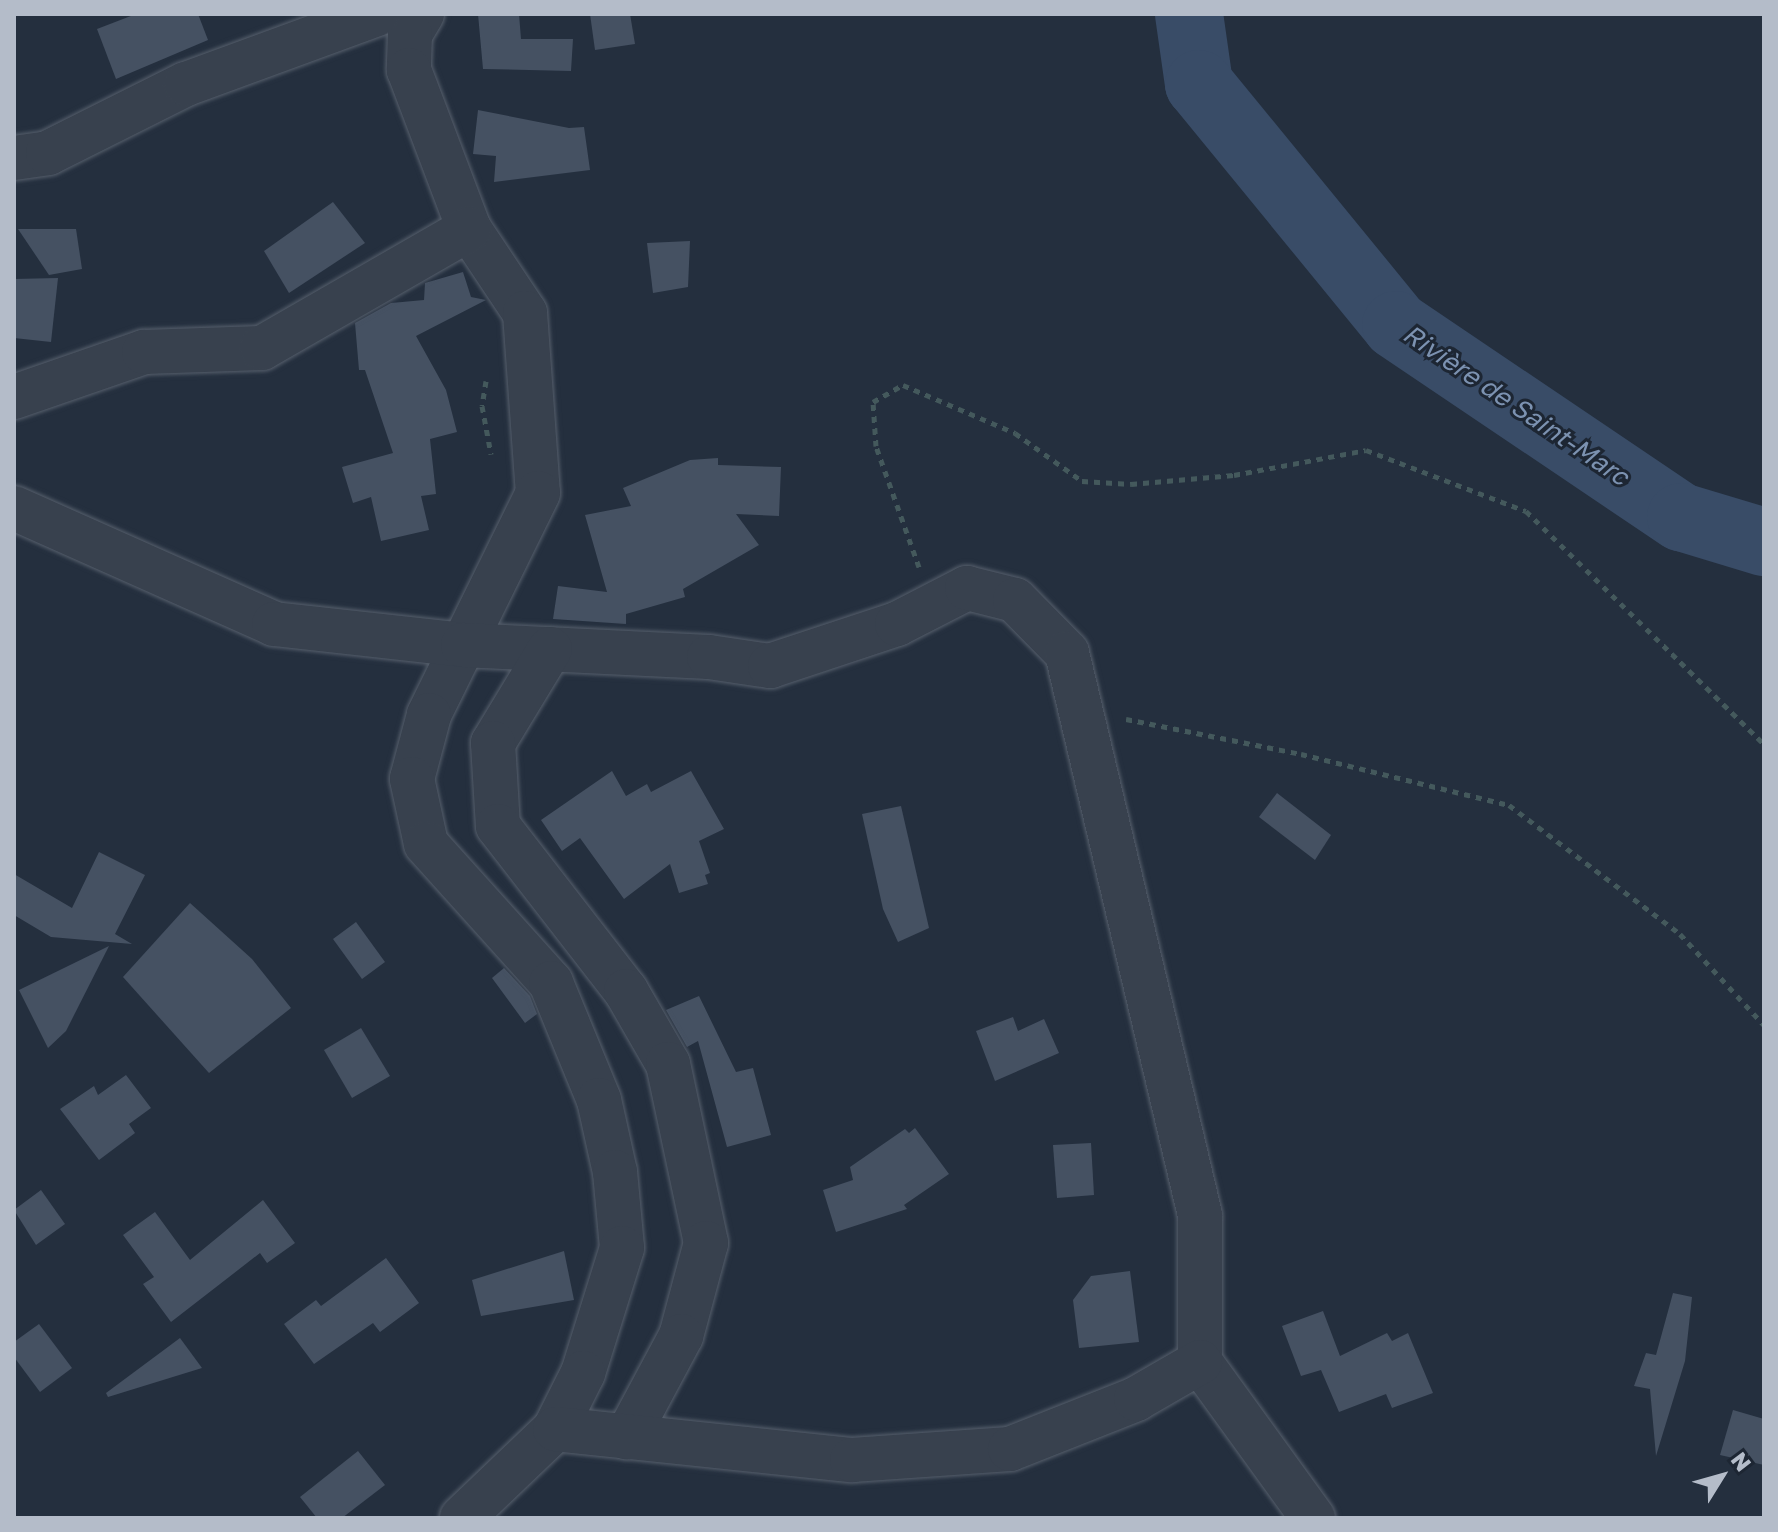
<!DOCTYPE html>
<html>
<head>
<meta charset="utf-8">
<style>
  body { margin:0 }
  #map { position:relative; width:1778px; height:1532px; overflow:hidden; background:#242f3e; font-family:"Golos Text",sans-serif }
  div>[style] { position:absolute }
  .river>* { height:68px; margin:-34px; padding:0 34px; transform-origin:34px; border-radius:34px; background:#394c67 }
  .building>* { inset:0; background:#455162 }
  .path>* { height:5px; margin-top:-2.5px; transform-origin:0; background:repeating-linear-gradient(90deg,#44595c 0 6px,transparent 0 12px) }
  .roads { filter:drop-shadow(0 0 2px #565f6c) drop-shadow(0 0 2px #565f6c) }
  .minor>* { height:44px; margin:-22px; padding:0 22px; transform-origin:22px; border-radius:22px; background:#38414e }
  span { translate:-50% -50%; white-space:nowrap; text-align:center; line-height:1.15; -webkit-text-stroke:6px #1d2633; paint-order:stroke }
  .water-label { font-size:26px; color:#7c92b1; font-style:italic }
  .frame { position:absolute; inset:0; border:16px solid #b4bcc9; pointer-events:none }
  .north { position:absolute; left:1682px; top:1436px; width:80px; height:80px; -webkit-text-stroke:6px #1d2633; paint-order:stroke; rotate:53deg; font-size:22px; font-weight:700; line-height:32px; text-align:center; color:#b4bcc9 }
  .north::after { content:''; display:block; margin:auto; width:28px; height:36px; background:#b4bcc9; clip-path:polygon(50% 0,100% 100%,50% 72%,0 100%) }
</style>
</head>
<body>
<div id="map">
  <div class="river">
    <i style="left:1189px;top:14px;width:71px;rotate:81.9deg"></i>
    <i style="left:1199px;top:84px;width:311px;rotate:50.7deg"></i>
    <i style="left:1396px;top:325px;width:344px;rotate:34deg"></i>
    <i style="left:1681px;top:517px;width:87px;rotate:16.8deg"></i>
  </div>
  <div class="building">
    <i style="clip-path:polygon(136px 14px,198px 14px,208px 40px,116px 79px,97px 29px)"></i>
    <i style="clip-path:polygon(478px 14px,519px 14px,521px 39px,573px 39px,571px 71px,483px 69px)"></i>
    <i style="clip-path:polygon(590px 14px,630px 14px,635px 44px,595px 50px)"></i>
    <i style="clip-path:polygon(478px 110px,569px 128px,584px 127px,590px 170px,494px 182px,496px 156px,473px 154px)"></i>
    <i style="clip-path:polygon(333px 202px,365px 243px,289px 293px,264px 251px)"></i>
    <i style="clip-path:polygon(18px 229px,76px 229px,82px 269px,49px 275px)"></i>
    <i style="clip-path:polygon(690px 241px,688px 287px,653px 293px,647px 243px)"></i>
    <i style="clip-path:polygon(463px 272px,471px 297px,486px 300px,416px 336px,446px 390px,457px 432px,430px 439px,436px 494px,421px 496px,429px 530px,381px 541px,371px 497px,353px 503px,342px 467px,393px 453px,365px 370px,359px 370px,355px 323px,391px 303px,424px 300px,425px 283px)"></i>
    <i style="clip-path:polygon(58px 278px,51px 342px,14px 338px,14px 279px)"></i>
    <i style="clip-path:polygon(718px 458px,718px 465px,781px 467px,779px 516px,736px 514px,759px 545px,683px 589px,685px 597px,626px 614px,626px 624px,553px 619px,558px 586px,607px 592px,585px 515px,631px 506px,623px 488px,690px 460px)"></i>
    <i style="clip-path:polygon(612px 771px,626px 796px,647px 784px,651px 792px,691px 771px,724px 829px,699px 841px,710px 873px,705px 875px,708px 884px,679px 893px,670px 864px,624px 899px,580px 838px,562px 851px,541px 820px)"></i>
    <i style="clip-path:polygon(1277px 793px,1331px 835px,1315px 860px,1259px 817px)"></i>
    <i style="clip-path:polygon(901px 806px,929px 928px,898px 942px,883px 909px,862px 814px)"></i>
    <i style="clip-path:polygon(99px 852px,145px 875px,115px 934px,132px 944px,51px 937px,14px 915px,14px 874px,72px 908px)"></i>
    <i style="clip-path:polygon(190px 903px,252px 959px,291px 1008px,209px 1073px,123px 977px)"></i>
    <i style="clip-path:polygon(356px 922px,385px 962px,362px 979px,333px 939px)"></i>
    <i style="clip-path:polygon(109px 946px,66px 1031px,48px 1048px,19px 990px)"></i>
    <i style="clip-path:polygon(504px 968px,530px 996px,537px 1014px,525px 1023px,492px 978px)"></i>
    <i style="clip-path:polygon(699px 996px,736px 1072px,753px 1068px,771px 1135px,727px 1147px,698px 1041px,687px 1047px,666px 1010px)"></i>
    <i style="clip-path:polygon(1013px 1017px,1018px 1031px,1044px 1019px,1059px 1053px,995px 1081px,976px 1031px)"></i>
    <i style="clip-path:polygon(361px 1028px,390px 1076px,352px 1098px,324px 1050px)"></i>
    <i style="clip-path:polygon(126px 1075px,151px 1108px,129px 1124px,135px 1133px,99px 1160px,60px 1109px,94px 1086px,98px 1095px)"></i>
    <i style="clip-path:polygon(915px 1128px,949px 1174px,904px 1205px,907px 1209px,836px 1232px,823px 1190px,853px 1180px,850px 1167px,905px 1129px,909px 1133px)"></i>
    <i style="clip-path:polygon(1091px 1143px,1094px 1195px,1057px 1198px,1053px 1145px)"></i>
    <i style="clip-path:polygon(41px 1190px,65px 1224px,36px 1245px,14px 1210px)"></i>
    <i style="clip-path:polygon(263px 1200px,295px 1243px,267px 1263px,260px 1253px,171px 1322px,143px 1284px,154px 1277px,123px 1235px,155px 1212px,190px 1260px)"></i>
    <i style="clip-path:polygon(564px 1251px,574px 1300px,481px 1316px,472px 1280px)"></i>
    <i style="clip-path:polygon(386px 1258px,419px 1303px,380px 1332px,373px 1323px,314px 1364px,284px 1324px,316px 1300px,321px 1306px)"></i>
    <i style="clip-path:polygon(1130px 1271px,1139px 1342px,1079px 1348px,1073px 1300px,1091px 1276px)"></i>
    <i style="clip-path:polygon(1673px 1293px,1692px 1297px,1685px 1361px,1656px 1456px,1650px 1389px,1634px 1386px,1646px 1353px,1656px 1355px)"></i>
    <i style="clip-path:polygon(1323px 1311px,1340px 1356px,1387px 1333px,1392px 1341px,1408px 1333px,1433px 1393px,1392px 1408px,1386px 1394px,1339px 1412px,1321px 1370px,1301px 1376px,1282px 1326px)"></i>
    <i style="clip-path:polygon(39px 1324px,72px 1368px,40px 1392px,14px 1357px,14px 1342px)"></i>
    <i style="clip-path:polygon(180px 1338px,202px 1368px,108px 1397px,106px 1393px)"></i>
    <i style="clip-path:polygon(1733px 1410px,1764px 1419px,1764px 1465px,1720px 1455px)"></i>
    <i style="clip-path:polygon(358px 1451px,385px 1485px,342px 1518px,317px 1518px,300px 1497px)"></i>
  </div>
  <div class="path">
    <i style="left:486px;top:381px;width:25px;rotate:99deg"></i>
    <i style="left:482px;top:406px;width:49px;rotate:79.4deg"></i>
    <i style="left:919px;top:567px;width:128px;rotate:-109.6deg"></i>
    <i style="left:876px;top:446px;width:44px;rotate:-93.9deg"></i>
    <i style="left:873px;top:402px;width:34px;rotate:-30deg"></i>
    <i style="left:903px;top:385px;width:122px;rotate:23.2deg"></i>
    <i style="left:1015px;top:433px;width:82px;rotate:35.6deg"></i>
    <i style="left:1082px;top:481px;width:49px;rotate:3.5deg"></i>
    <i style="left:1131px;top:484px;width:103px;rotate:-5deg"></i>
    <i style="left:1234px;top:475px;width:134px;rotate:-10.7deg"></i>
    <i style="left:1366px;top:450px;width:171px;rotate:20.9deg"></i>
    <i style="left:1526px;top:511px;width:333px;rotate:44.4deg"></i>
    <i style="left:1126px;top:719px;width:178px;rotate:11.3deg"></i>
    <i style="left:1301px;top:754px;width:214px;rotate:13.8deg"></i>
    <i style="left:1509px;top:805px;width:214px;rotate:37deg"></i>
    <i style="left:1680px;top:934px;width:124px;rotate:47.3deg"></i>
  </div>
  <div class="roads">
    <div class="minor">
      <i style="left:422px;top:14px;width:23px;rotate:121deg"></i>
      <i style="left:410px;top:34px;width:36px;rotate:92deg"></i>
      <i style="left:409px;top:70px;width:170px;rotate:69.3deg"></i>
      <i style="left:469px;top:229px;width:101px;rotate:56.3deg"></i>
      <i style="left:525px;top:313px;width:180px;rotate:85.9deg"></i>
      <i style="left:538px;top:493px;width:247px;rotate:116.2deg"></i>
      <i style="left:429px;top:715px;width:66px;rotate:104.9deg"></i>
      <i style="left:412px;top:779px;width:66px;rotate:77.8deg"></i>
      <i style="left:426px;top:844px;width:187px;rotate:48deg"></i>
      <i style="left:551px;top:983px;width:126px;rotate:67.7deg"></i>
      <i style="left:599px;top:1100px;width:74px;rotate:77.5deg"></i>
      <i style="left:615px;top:1172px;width:76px;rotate:84.7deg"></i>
      <i style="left:622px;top:1248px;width:131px;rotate:107.3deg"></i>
      <i style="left:583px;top:1373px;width:63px;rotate:116.6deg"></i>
      <i style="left:555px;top:1429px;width:129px;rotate:136.3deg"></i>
      <i style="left:14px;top:158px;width:34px;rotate:-8deg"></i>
      <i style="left:48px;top:153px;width:154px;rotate:-26.6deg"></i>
      <i style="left:186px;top:84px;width:203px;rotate:-20.1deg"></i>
      <i style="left:14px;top:397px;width:138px;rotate:-19.1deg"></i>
      <i style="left:144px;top:352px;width:118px;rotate:-1.9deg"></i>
      <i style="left:262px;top:348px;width:239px;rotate:-29.9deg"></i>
      <i style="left:14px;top:508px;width:285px;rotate:24deg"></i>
      <i style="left:274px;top:624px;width:190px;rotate:6.3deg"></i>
      <i style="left:463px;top:645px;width:246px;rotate:2.8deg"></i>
      <i style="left:709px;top:657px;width:62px;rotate:8.4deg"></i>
      <i style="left:770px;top:666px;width:134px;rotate:-18.3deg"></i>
      <i style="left:897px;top:624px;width:79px;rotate:-27.2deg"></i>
      <i style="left:967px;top:588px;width:49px;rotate:14deg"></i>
      <i style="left:1015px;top:600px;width:74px;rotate:45.5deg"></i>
      <i style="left:1067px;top:653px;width:578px;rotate:76.69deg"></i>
      <i style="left:1200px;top:1215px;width:147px;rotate:90deg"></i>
      <i style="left:1200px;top:1362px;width:193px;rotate:54.1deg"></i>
      <i style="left:550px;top:649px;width:110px;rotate:121.2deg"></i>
      <i style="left:493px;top:743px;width:83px;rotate:86.6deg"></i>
      <i style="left:498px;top:826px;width:209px;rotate:52.2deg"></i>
      <i style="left:626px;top:991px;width:84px;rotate:60.1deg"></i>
      <i style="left:668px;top:1064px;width:183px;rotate:78deg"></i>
      <i style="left:706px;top:1243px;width:96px;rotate:105deg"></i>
      <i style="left:681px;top:1336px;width:115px;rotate:118.1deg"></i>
      <i style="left:555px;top:1429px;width:299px;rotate:6deg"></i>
      <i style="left:852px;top:1460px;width:158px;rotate:-4deg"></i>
      <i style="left:1010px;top:1449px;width:136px;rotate:-21.6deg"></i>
      <i style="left:1136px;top:1399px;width:74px;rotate:-30deg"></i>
    </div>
  </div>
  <div class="water-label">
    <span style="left:1516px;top:405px;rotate:34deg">Rivière de Saint-Marc</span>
  </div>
  <div class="frame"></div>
  <div class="north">N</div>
</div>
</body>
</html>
